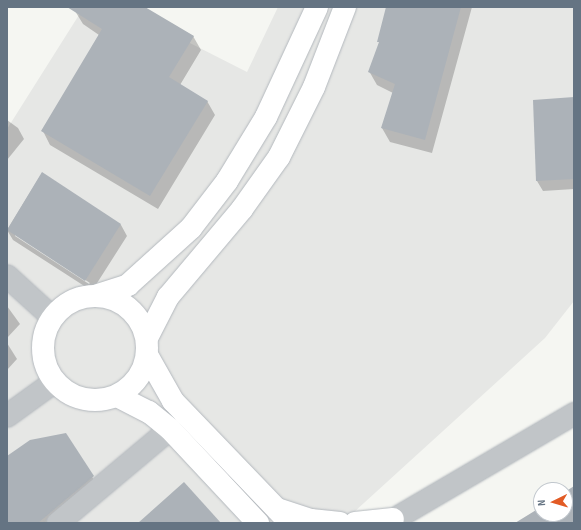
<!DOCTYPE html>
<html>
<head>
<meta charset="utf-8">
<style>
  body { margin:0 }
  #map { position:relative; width:581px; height:530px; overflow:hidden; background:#f5f6f2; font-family:"Sofia Sans Condensed",sans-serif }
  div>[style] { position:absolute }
  .built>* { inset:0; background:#e6e7e5 }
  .shadow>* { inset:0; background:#0003 }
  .building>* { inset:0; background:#acb2b8 }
  .roads { filter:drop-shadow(0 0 1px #b3b8bd) drop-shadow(0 0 1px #b3b8bd) }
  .street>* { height:22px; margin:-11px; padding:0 11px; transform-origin:11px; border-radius:11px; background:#c1c5c8 }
  .secondary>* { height:22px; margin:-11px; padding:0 11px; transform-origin:11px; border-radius:11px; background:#fff }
  .secondary>.ring { margin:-11px; padding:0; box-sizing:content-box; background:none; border:22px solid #fff; border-radius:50% }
  span { translate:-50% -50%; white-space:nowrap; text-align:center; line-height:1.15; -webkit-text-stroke:4px #fff; paint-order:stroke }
  .frame { position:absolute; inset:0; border:8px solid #657483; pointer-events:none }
  .north { position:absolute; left:533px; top:482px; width:40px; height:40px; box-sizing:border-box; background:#fff; border:1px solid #c1c7cd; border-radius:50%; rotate:265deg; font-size:11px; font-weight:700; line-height:16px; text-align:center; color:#657483 }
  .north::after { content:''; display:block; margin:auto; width:14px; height:18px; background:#e25b25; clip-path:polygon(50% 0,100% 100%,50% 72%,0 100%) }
</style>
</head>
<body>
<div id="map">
  <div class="built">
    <i style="clip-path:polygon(84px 7px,119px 7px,247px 72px,278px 7px,574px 7px,574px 301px,545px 338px,342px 523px,7px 523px,7px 129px)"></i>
  </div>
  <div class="shadow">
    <i style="clip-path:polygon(77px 7px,143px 7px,193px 36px,201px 50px,180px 85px,207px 101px,215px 115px,158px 209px,50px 145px,43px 131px,99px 35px,83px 24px,75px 11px)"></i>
    <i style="clip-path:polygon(387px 7px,472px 7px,432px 153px,390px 142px,382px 128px,393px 93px,377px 85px,369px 71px,380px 44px)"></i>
    <i style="clip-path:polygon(574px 98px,574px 192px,574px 189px,543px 191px,537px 181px)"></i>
    <i style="clip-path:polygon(7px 120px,18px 128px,24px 139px,7px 160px)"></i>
    <i style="clip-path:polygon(evenodd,42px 173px,121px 225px,127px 236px,92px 291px,13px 240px,7px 230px,42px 173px,15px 234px,90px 283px,89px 284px,15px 236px,15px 234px)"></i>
    <i style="clip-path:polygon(7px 306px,20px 324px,7px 338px)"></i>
    <i style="clip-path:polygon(7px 343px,17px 359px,7px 370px)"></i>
    <i style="clip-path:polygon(65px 434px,101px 491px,60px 523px,7px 523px,7px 458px)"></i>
  </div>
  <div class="building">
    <i style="clip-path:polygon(67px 7px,145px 7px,194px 36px,169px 77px,208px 101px,150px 196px,41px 131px,102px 29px)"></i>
    <i style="clip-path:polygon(386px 7px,461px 7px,425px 140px,381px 128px,395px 84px,368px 72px,379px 42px,377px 42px)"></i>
    <i style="clip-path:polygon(574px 97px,574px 179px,536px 181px,533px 100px)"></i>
    <i style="clip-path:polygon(42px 172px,121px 224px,85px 281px,7px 230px)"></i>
    <i style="clip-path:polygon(66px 433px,94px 476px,38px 523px,7px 523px,7px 456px,30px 440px)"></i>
    <i style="clip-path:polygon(184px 482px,221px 523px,138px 523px)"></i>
    <i style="clip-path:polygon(574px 486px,574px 523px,515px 523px,541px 507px,541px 514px,565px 514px,565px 492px)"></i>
  </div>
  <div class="roads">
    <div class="street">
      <i style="left:7px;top:276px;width:61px;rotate:42.3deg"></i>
      <i style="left:7px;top:416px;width:58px;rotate:-35.9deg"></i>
      <i style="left:58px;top:523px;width:146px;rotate:-40deg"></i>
      <i style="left:388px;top:523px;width:216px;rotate:-30.4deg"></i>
    </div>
    <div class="secondary">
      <i style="left:98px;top:295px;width:32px;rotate:-18deg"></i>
      <i style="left:128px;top:285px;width:85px;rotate:-42.1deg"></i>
      <i style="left:191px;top:228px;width:59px;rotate:-52.5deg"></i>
      <i style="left:227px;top:181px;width:75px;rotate:-58.6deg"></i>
      <i style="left:266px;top:117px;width:121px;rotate:-65.1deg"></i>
      <i class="ring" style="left:43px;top:296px;width:82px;height:82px"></i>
      <i style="left:147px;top:338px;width:46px;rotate:-62.9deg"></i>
      <i style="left:168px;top:297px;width:115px;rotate:-49.9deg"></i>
      <i style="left:242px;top:209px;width:64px;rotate:-54.6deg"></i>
      <i style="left:279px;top:157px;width:78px;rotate:-63.4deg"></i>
      <i style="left:314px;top:87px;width:86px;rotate:-68.8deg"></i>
      <i style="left:147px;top:355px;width:53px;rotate:60.5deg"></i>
      <i style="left:173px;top:401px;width:169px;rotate:46.2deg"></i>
      <i style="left:117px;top:396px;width:36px;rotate:27deg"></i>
      <i style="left:149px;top:412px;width:27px;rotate:39deg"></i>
      <i style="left:170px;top:429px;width:129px;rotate:46.9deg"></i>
      <i style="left:277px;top:509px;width:36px;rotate:18deg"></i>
      <i style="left:311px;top:520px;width:29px;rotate:6deg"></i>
      <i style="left:355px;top:523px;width:38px;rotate:-6deg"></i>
    </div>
  </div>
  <div class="frame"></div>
  <div class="north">N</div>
</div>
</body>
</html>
